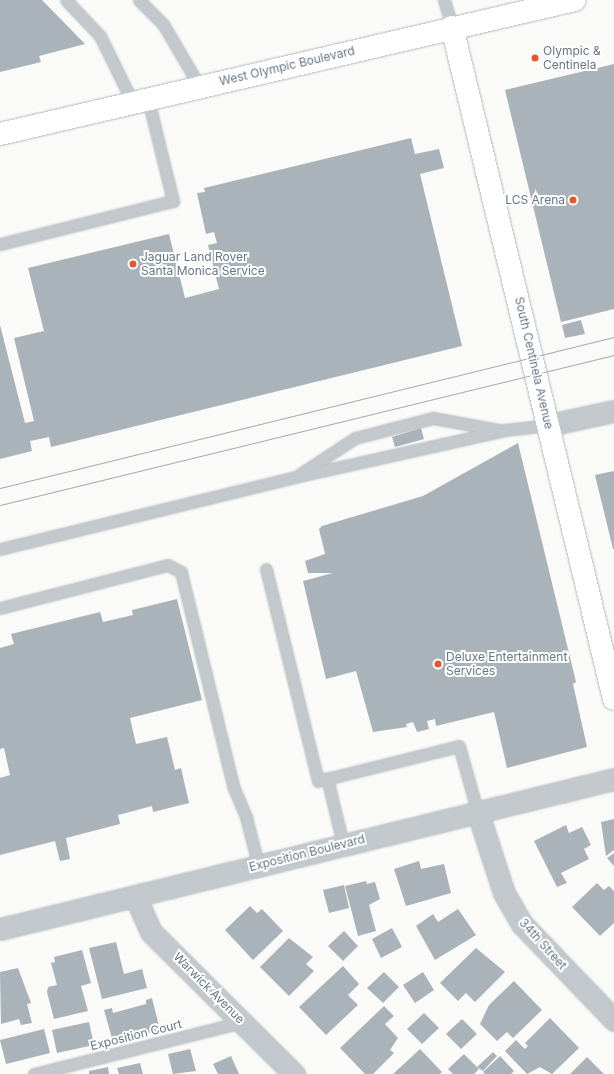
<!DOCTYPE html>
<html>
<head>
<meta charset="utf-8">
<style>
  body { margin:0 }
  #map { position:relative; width:614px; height:1074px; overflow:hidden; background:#fafaf8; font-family:Inter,sans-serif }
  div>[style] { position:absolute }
  .building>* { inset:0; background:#aab3b9 }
  .roads { filter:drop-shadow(0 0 1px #b3babf) drop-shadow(0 0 1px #b3babf) }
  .lane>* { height:11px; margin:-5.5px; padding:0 5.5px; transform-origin:5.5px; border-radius:5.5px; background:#c3c8cc }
  .street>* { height:21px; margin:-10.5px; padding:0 10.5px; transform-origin:10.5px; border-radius:10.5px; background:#c3c8cc }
  .secondary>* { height:22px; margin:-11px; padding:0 11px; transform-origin:11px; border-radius:11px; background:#fff }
  .primary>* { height:22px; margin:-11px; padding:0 11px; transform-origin:11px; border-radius:11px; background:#fff }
  .tram>* { height:1px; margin:-0.5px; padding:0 0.5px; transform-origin:0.5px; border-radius:0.5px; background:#a2aab0 }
  .dots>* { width:11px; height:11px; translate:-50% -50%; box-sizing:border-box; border:2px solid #fff; border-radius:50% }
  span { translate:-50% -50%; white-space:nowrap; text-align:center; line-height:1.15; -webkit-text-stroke:4px #fff; paint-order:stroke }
  .poi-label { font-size:12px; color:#657683 }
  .left { translate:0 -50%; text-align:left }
  .right { translate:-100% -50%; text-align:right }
  .street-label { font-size:12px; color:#657683 }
</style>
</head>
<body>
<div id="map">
  <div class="building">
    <i style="clip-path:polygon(0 0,42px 0,85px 44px,39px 56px,41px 62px,0 72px)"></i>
    <i style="clip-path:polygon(614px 64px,614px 309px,561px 322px,505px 90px)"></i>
    <i style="clip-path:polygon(411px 138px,415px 154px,439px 149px,444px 168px,420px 174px,462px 346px,51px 447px,49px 437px,30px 441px,32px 451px,0 459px,0 325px,25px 423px,34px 421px,14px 338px,44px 331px,28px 268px,169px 234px,185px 298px,219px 289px,208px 245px,217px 243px,214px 232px,206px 234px,197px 193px,205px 192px,204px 188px)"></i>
    <i style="clip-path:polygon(581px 320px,585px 334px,565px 338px,562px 325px)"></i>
    <i style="clip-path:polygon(421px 428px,424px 439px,395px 447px,392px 437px)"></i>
    <i style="clip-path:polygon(518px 443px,576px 682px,573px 684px,587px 747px,507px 768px,494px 712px,436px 726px,435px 719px,427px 721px,429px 729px,417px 732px,413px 722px,406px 724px,407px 727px,373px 732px,356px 671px,326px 679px,303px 581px,333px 573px,308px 573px,305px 561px,325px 554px,319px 529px,322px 526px,423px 496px)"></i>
    <i style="clip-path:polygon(614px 471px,614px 549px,613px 549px,595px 475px)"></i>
    <i style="clip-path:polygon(177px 599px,202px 700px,130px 718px,136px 744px,167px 737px,175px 770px,181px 768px,189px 803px,153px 812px,152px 806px,118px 815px,120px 824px,66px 838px,70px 859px,60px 861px,55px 841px,0 855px,0 778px,10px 775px,4px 748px,0 749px,0 648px,14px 644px,11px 634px,100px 612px,103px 622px,133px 615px,132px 610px)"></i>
    <i style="clip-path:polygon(614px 819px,614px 850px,606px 856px,601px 822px)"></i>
    <i style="clip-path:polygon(566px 825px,569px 833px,582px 827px,591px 845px,584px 849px,589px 859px,561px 873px,567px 883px,557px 887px,534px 841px)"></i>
    <i style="clip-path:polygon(614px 853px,614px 866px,607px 858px)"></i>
    <i style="clip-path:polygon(419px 861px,421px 869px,444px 864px,451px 893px,406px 906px,394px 869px)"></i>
    <i style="clip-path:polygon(366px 881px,367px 884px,375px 882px,380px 899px,369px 905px,376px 931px,358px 936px,345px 886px)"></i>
    <i style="clip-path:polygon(597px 883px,604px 890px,609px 886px,614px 891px,614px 923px,600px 936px,572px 907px)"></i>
    <i style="clip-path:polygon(344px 885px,349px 908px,329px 913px,323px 890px)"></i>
    <i style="clip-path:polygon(250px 906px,257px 913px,262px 909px,283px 931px,253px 960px,225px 930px)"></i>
    <i style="clip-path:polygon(458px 909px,476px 935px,435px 960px,416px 926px,433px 914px,438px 922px)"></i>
    <i style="clip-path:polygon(392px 928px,402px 947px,381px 958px,372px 939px)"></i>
    <i style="clip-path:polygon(344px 931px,358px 946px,343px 961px,328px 946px)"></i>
    <i style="clip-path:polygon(289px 938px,313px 957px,306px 964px,314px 971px,289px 996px,260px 967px)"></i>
    <i style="clip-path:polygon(116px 942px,124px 974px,142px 969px,147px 988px,102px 999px,89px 948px)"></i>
    <i style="clip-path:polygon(476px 948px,505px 972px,475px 1002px,466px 993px,458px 1001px,440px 983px)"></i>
    <i style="clip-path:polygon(82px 950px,91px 983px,81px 986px,88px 1011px,54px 1019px,47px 992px,48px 987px,57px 985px,51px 963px,55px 962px,54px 957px)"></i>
    <i style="clip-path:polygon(343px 966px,359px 984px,348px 995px,358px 1005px,326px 1035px,299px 1007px)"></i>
    <i style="clip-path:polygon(18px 968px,31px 1003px,27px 1004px,32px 1023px,21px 1025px,19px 1019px,1px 1024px,0 972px)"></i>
    <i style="clip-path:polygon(384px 972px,399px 987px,383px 1003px,367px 988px)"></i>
    <i style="clip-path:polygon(423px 972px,434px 990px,415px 1003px,403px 985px)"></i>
    <i style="clip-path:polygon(514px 981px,542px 1010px,513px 1038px,507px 1032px,497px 1041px,480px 1024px,489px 1005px)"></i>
    <i style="clip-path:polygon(152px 998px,160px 1030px,113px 1042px,104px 1010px,112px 1008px,113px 1013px,146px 1004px,146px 1000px)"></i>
    <i style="clip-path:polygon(384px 1006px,394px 1016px,385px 1024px,398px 1038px,390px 1050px,394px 1053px,373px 1074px,365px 1074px,340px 1048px)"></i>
    <i style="clip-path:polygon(424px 1013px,439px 1028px,422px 1044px,407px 1029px)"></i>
    <i style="clip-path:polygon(550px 1018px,579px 1048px,552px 1074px,540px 1067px,527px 1074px,505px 1051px,516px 1040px,525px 1049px,528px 1046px,525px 1043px)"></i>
    <i style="clip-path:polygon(462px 1019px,477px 1034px,461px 1049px,446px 1034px)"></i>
    <i style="clip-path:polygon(89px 1022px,94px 1045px,57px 1053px,52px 1030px)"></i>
    <i style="clip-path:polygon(44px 1029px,50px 1053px,6px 1064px,0 1040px)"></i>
    <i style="clip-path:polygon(190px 1049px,196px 1071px,173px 1074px,168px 1054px)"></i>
    <i style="clip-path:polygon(420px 1049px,442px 1072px,440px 1074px,393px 1074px)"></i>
    <i style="clip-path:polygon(493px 1052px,497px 1056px,483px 1071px,477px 1067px)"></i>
    <i style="clip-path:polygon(464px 1054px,479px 1069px,474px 1074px,453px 1074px,448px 1069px)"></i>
    <i style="clip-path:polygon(231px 1056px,239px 1074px,218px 1074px,213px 1064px)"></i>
    <i style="clip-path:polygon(500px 1056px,514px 1071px,511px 1074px,485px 1074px,483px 1072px)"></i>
    <i style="clip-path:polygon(587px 1057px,604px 1074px,570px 1074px)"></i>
    <i style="clip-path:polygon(140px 1063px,143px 1074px,119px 1074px,117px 1068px)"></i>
    <i style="clip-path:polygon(108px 1067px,109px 1074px,89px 1074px,89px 1071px)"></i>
  </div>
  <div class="roads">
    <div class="lane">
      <i style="left:66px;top:0;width:50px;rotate:46.6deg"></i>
      <i style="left:100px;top:36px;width:75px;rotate:63.8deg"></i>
      <i style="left:139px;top:0;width:34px;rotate:45deg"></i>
      <i style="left:163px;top:24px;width:73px;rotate:59.6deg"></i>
      <i style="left:444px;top:0;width:28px;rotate:73deg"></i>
      <i style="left:0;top:244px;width:178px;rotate:-14deg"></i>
      <i style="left:173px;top:201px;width:105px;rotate:-103.8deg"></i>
      <i style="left:300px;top:474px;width:66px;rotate:-33.2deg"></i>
      <i style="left:355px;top:438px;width:81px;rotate:-14.4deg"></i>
      <i style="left:433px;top:418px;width:68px;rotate:10.2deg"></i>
      <i style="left:0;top:549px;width:304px;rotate:-13.7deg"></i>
      <i style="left:295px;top:477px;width:215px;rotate:-12.6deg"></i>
      <i style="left:505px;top:430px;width:44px;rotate:-6.5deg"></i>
      <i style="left:266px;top:569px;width:218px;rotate:76.2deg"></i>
      <i style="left:318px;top:781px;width:145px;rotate:-13.9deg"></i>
      <i style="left:459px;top:746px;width:66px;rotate:74.3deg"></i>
      <i style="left:0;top:608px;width:173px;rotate:-14.4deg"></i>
      <i style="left:168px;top:565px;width:15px;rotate:28deg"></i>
      <i style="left:181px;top:572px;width:220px;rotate:76.3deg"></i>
      <i style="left:233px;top:786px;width:34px;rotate:67deg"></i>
      <i style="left:246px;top:817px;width:49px;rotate:75.7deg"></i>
      <i style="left:327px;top:778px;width:68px;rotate:76.4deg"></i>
      <i style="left:34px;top:1074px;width:215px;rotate:-14deg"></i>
    </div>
    <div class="street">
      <i style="left:549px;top:425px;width:66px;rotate:-12.2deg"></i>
      <i style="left:477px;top:810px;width:87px;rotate:72deg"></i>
      <i style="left:504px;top:893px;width:36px;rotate:60deg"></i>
      <i style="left:522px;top:924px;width:133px;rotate:46.2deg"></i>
      <i style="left:135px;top:896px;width:39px;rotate:66deg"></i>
      <i style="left:151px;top:932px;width:202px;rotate:44.8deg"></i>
      <i style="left:0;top:929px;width:632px;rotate:-13.73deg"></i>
    </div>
    <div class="secondary">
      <i style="left:452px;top:27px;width:691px;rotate:76.45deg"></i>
    </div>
    <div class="primary">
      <i style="left:0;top:134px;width:590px;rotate:-13.12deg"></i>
    </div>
  </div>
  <div class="tram">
    <i style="left:0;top:488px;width:632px;rotate:-13.82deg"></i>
    <i style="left:0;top:505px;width:632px;rotate:-13.73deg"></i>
  </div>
  <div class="dots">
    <i style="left:535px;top:58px;background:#e4572e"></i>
    <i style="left:573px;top:200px;background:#e4572e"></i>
    <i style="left:133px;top:264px;background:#e4572e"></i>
    <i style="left:438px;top:664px;background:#e4572e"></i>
  </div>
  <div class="poi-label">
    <span class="left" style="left:543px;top:58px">Olympic &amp;<br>Centinela</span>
    <span class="right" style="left:565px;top:200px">LCS Arena</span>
    <span class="left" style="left:141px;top:264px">Jaguar Land Rover<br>Santa Monica Service</span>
    <span class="left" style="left:446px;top:664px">Deluxe Entertainment<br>Services</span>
  </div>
  <div class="street-label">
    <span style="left:287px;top:66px;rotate:-13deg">West Olympic Boulevard</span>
    <span style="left:534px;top:363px;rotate:77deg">South Centinela Avenue</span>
    <span style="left:307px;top:853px;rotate:-14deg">Exposition Boulevard</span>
    <span style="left:543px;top:944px;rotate:48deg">34th Street</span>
    <span style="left:209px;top:988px;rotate:45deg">Warwick Avenue</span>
    <span style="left:136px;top:1035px;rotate:-14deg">Exposition Court</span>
  </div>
</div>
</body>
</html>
